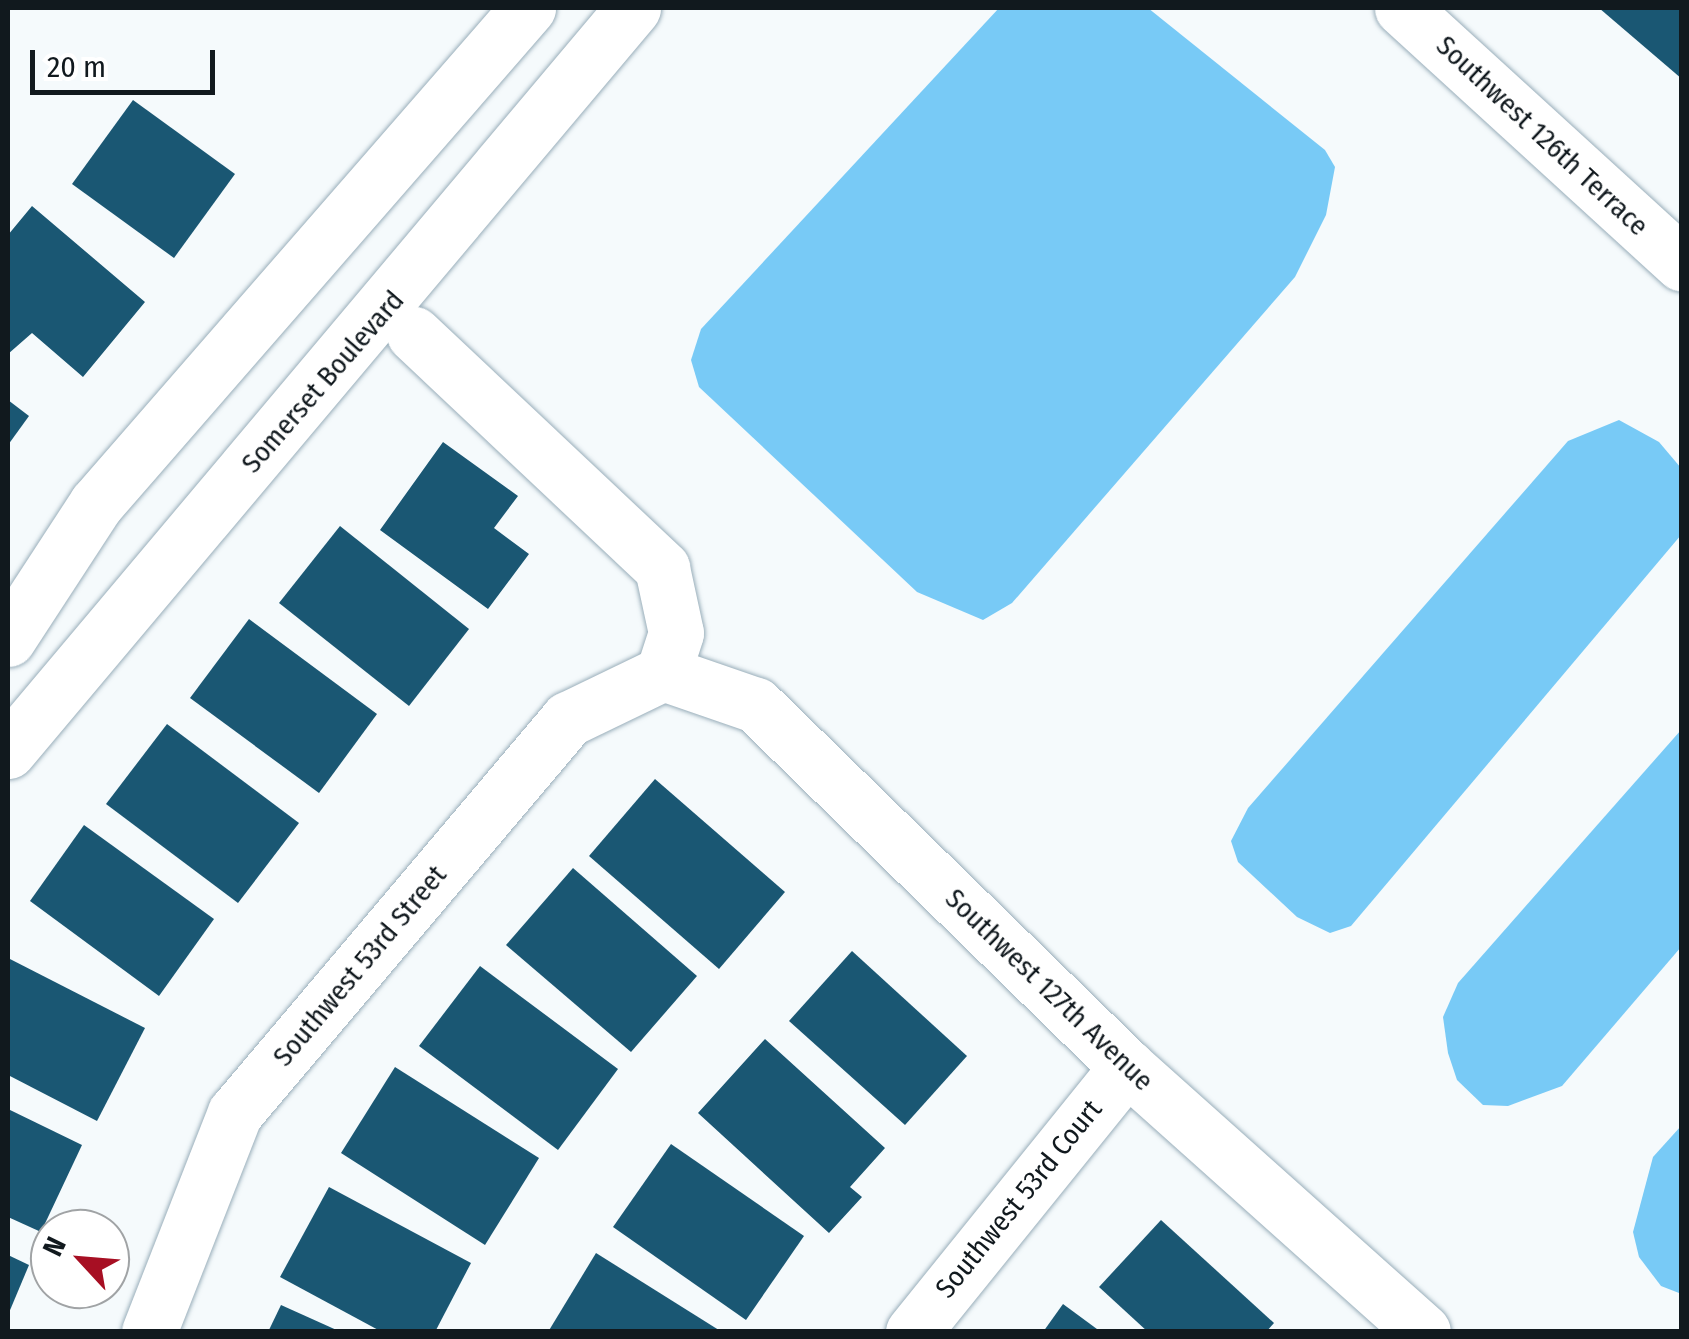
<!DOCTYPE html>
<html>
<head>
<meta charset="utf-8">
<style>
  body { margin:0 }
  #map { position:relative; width:1689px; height:1339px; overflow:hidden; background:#f5fafc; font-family:"Fira Sans Condensed",sans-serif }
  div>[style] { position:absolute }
  .water>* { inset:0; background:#78caf6 }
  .building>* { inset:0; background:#1a5773 }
  .roads { filter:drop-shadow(0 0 2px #99aeba) drop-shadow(0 0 2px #99aeba) }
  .minor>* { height:55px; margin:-27.5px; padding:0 27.5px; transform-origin:27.5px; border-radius:27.5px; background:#fff }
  span { translate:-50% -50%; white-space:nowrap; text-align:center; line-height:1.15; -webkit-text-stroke:10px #fff; paint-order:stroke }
  .street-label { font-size:28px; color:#11191e }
  .frame { position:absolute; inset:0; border:10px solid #11191e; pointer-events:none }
  .north { position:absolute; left:30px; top:1209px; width:100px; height:100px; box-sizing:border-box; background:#fff; border:2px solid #a0a3a5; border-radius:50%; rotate:296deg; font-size:28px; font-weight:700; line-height:40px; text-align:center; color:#11191e }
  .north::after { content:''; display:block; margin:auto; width:35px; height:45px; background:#a70f23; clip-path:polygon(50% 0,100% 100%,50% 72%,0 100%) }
  .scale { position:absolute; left:30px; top:50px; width:185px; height:45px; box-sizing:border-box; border:5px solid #11191e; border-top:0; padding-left:12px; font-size:30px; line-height:35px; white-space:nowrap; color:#11191e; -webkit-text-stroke:8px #fff; paint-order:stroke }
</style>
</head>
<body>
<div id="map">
  <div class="water">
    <i style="clip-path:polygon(999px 8px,1148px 8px,1325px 150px,1335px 167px,1326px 215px,1295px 277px,1012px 603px,983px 620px,917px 592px,699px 387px,691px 360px,701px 329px)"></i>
    <i style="clip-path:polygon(1619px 420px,1659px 442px,1681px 468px,1681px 535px,1351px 926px,1330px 933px,1297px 917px,1238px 862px,1231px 841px,1248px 808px,1568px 441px)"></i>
    <i style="clip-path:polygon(1681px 730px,1681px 947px,1562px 1086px,1508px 1106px,1483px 1105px,1457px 1080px,1448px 1053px,1443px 1017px,1458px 983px)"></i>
    <i style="clip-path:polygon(1681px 1126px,1682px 1293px,1679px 1293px,1661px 1286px,1639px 1257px,1633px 1232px,1653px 1157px)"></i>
  </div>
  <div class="building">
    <i style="clip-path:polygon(1599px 8px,1682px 8px,1682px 79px)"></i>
    <i style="clip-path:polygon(133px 100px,235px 174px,174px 258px,72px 184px)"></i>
    <i style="clip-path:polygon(32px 206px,145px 302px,83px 377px,32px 333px,8px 354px,8px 235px)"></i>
    <i style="clip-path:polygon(8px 400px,29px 416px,8px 445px)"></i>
    <i style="clip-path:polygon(443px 442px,518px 496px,494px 528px,529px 554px,488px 609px,380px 530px)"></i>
    <i style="clip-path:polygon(340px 526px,469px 629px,409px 706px,279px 603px)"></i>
    <i style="clip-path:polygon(249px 619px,377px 714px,319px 793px,190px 698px)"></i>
    <i style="clip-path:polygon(167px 724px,299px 823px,238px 903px,106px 804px)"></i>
    <i style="clip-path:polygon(655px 779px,785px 892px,719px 969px,589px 856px)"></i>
    <i style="clip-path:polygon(84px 825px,214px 919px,159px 996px,30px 901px)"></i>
    <i style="clip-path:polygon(573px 868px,697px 976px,631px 1052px,506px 945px)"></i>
    <i style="clip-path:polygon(852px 951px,967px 1056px,905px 1125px,789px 1021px)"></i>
    <i style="clip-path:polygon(8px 958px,145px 1028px,97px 1121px,8px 1075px)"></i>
    <i style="clip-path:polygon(480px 966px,618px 1069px,558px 1150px,419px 1046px)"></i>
    <i style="clip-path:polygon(765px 1039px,885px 1148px,850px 1187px,862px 1197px,829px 1233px,698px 1113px)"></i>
    <i style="clip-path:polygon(395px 1067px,539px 1158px,485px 1245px,341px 1153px)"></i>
    <i style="clip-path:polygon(8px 1109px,82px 1145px,41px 1232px,8px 1217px)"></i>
    <i style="clip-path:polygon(671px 1144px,804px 1236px,746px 1320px,613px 1227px)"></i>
    <i style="clip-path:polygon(329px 1187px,471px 1263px,435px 1332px,382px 1332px,280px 1277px)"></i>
    <i style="clip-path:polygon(1161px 1220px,1274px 1323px,1266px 1332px,1148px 1332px,1099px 1287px)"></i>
    <i style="clip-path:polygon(596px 1253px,722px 1332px,548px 1332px)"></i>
    <i style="clip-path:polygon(8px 1255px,29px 1265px,8px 1315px)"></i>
    <i style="clip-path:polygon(1063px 1304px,1101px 1332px,1043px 1332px)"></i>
    <i style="clip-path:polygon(281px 1305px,341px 1332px,268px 1332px)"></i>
  </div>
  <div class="roads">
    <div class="minor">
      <i style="left:1402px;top:8px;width:379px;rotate:42.4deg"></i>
      <i style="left:414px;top:334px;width:341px;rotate:43.3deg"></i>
      <i style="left:662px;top:568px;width:66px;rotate:77.8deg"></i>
      <i style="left:676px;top:633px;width:42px;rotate:108deg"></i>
      <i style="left:8px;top:639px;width:161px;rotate:-56.9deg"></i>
      <i style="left:96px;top:504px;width:658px;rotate:-48.95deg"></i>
      <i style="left:663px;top:673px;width:98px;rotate:19deg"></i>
      <i style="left:756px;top:705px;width:518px;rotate:44.3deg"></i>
      <i style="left:1127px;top:1067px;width:397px;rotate:41.8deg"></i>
      <i style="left:8px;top:751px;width:971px;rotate:-49.93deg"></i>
      <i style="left:149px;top:1332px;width:235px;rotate:-68.6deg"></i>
      <i style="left:235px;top:1113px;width:516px;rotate:-49.8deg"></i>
      <i style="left:568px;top:719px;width:106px;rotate:-25.8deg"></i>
      <i style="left:913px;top:1332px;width:341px;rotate:-51.1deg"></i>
    </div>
  </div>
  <div class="street-label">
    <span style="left:1542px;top:136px;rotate:43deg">Southwest 126th Terrace</span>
    <span style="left:323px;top:382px;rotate:-49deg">Somerset Boulevard</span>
    <span style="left:360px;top:966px;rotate:-50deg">Southwest 53rd Street</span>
    <span style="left:1049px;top:990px;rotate:44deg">Southwest 127th Avenue</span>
    <span style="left:1019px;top:1199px;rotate:-51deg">Southwest 53rd Court</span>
  </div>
  <div class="frame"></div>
  <div class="north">N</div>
  <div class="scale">20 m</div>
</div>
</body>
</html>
